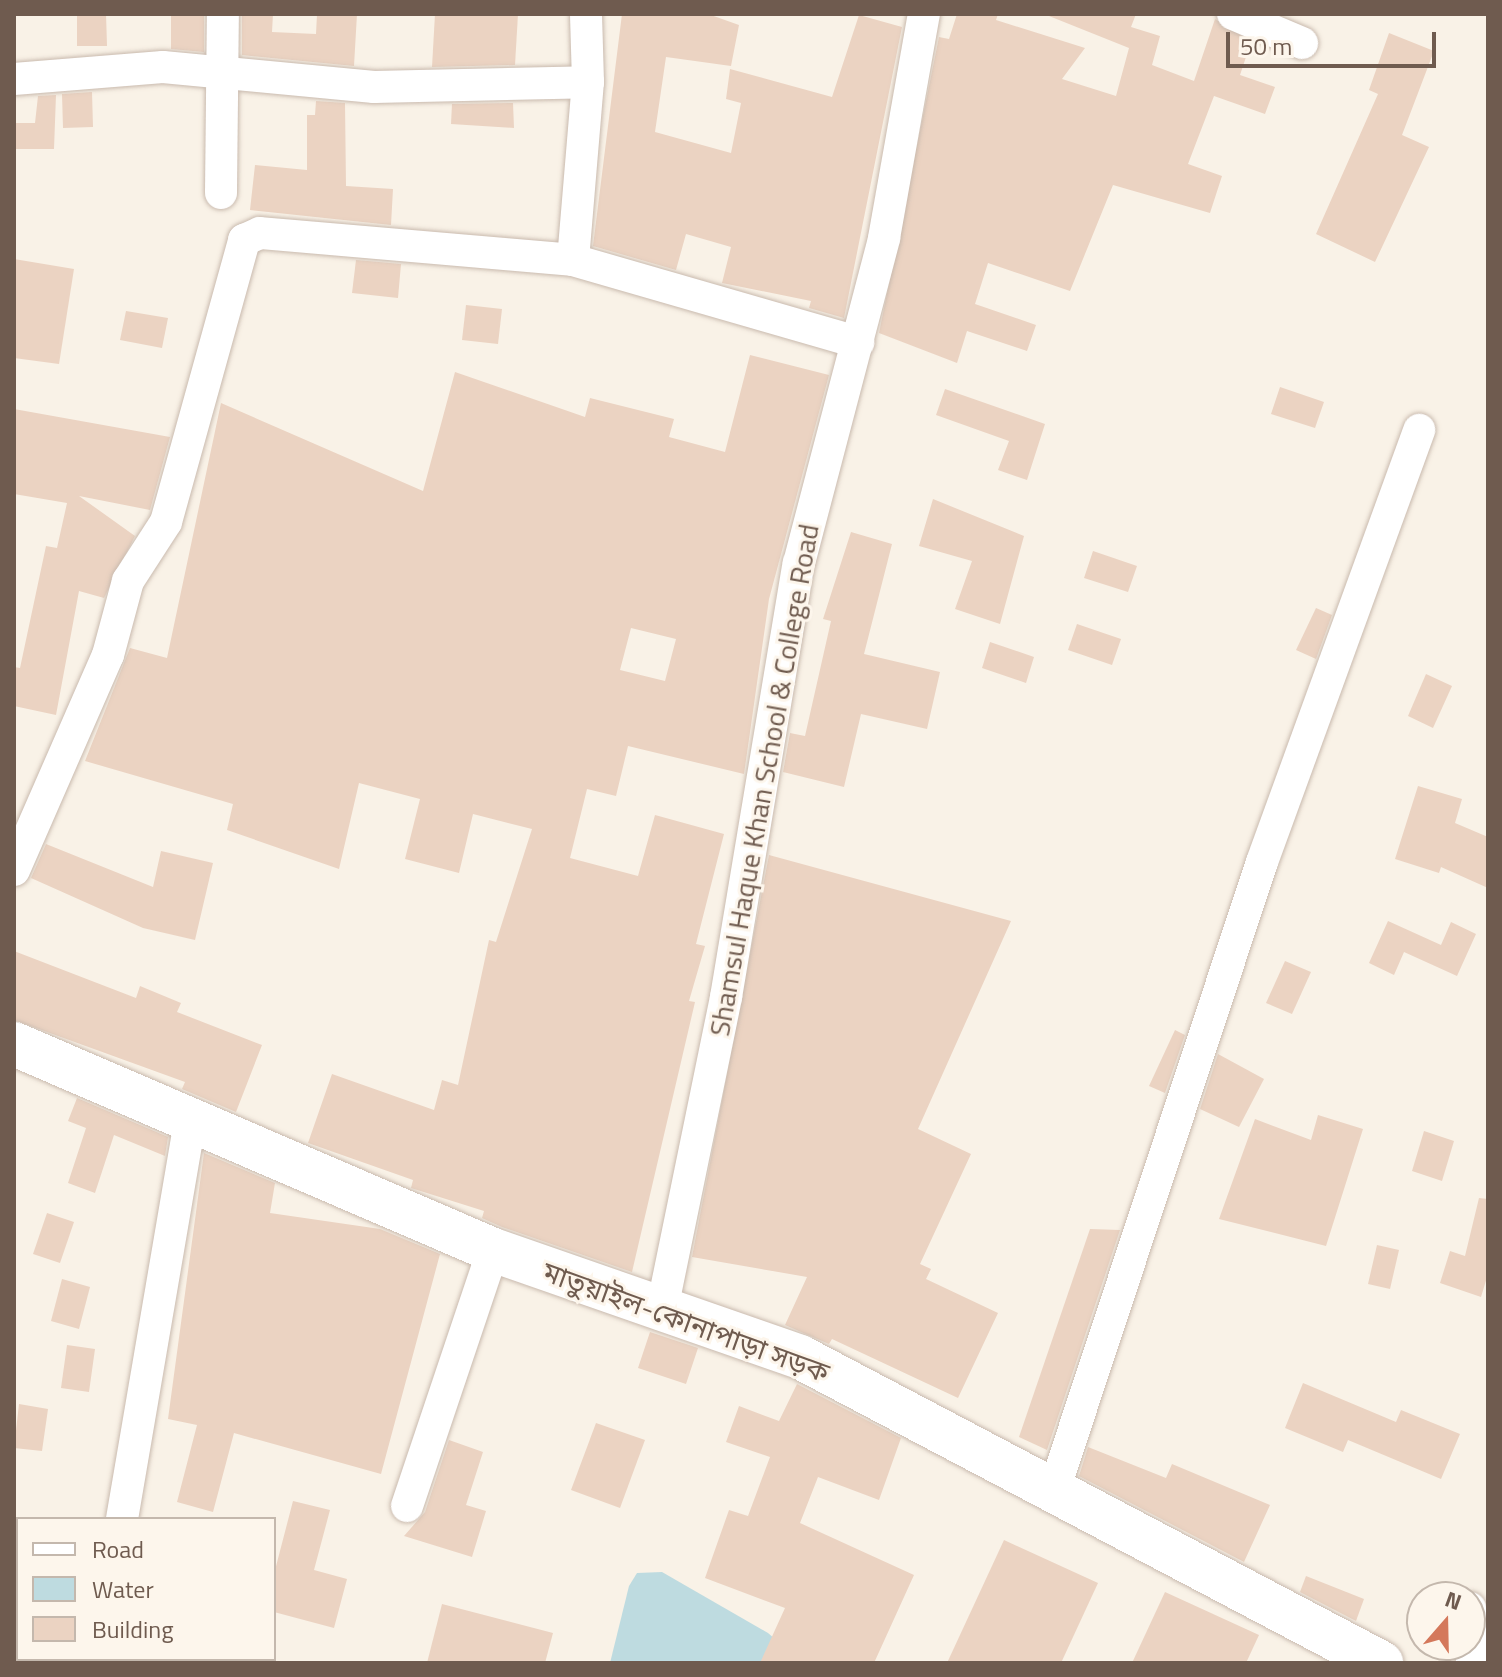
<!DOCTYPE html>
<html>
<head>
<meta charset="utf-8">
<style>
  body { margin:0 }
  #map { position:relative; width:1502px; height:1677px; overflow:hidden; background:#f9f2e7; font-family:"Titillium Web","Noto Sans Bengali",sans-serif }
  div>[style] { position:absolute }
  .water>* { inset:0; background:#bedbe0 }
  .building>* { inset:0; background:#ebd3c2 }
  .roads { filter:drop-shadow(0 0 2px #c9baae) drop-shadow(0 0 2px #c9baae) }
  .minor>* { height:32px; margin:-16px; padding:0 16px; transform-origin:16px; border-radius:16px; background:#fff }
  .secondary>* { height:44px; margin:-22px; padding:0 22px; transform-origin:22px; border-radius:22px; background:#fff }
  span { translate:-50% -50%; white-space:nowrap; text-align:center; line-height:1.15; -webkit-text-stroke:6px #fdf6ec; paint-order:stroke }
  .street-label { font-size:28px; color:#6f5b4f }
  .frame { position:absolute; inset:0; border:16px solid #6f5b4f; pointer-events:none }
  .legend { position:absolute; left:16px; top:1517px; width:260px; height:144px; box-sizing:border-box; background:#fdf6ec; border:2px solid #c4b8ad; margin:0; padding:10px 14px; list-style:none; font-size:24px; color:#6f5b4f }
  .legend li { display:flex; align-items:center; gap:16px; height:40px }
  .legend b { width:40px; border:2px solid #c4b8ad }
  .north { position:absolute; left:1406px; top:1581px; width:80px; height:80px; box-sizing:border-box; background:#fdf6ec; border:2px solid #c4b8ad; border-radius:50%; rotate:20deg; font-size:22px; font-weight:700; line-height:32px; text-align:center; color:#6f5b4f }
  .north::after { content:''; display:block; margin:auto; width:28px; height:36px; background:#d4785b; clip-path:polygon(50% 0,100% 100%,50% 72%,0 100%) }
  .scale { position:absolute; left:1226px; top:32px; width:210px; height:36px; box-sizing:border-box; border:4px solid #6f5b4f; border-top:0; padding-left:10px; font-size:24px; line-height:28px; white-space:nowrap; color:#6f5b4f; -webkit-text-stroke:6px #fdf6ec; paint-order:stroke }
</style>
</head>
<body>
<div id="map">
  <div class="water">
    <i style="clip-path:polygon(662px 1572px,768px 1633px,803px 1663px,610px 1663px,629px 1586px,637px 1573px)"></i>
  </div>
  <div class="building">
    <i style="clip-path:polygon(77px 14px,106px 14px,107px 46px,77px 46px)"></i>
    <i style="clip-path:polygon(171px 14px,204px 14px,204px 52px,171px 49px)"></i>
    <i style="clip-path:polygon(242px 14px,273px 14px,272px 32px,316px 34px,317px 14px,357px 14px,354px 66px,242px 55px)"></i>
    <i style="clip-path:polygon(435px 14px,518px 14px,515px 65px,432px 67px)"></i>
    <i style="clip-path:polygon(622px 14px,708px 14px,739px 25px,731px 66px,666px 57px,655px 132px,731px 153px,741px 103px,726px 99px,730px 69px,832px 97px,859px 15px,902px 27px,844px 318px,809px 308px,811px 301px,722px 283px,731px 247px,686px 234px,676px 270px,593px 246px)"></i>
    <i style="clip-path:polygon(957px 14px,998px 14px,996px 20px,1085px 48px,1062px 79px,1116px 96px,1129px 48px,1044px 14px,1136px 14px,1131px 27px,1160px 36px,1152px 65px,1194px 81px,1215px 19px,1251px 42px,1240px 75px,1275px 87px,1265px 114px,1214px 96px,1188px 164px,1222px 176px,1210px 213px,1113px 185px,1070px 291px,988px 263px,975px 304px,1036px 325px,1027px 351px,967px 331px,957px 363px,879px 333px,939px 37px,949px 39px)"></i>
    <i style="clip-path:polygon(1389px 33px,1434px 51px,1402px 135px,1429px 147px,1375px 262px,1316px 234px,1378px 94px,1369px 90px)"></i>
    <i style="clip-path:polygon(92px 92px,93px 127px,63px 128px,62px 94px)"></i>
    <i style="clip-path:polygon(56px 95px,54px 149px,14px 149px,14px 123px,35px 123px,38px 96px)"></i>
    <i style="clip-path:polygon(316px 101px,345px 103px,346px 186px,393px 189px,391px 225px,250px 210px,255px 165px,307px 170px,307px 115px,315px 115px)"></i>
    <i style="clip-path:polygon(513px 103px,514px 128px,451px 124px,452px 104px)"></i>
    <i style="clip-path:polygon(14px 259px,74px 269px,59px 364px,14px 358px)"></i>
    <i style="clip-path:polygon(356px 260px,401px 264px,398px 298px,352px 293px)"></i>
    <i style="clip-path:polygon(466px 305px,502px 309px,498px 344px,462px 340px)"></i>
    <i style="clip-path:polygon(126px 311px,168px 318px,162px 348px,120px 340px)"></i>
    <i style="clip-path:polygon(evenodd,750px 355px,829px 375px,769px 599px,744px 774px,628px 746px,616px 796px,587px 789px,570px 858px,638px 876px,655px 815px,724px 834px,696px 944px,705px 946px,689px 1001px,695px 1002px,632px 1272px,502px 1227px,482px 1218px,484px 1211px,411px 1188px,413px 1180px,308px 1143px,332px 1074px,434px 1110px,442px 1080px,458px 1085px,489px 940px,496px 942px,532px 829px,473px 814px,459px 873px,405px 859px,420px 799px,359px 783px,339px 869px,227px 830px,233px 804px,85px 761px,130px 648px,167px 658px,221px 403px,423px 491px,455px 372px,585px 417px,590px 398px,674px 419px,669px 437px,725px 452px,750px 355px,631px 628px,676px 639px,665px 681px,620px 670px,631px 628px)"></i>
    <i style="clip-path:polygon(1280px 387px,1324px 402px,1315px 428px,1271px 414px)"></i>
    <i style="clip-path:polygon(945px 389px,1045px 424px,1027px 480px,998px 470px,1009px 441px,936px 415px)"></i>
    <i style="clip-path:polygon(14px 409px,170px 437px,150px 510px,79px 496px,135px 536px,104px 598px,79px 591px,56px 715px,14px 706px,14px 667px,20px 668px,46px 546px,57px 548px,67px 503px,14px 494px)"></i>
    <i style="clip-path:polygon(933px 499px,1024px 536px,1000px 624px,955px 609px,972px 561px,919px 546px)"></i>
    <i style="clip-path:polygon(851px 532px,892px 544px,864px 654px,940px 672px,927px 729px,861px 714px,844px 787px,783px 772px,790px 733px,805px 736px,831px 621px,823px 619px)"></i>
    <i style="clip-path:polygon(1093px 551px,1137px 566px,1128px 592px,1084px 578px)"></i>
    <i style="clip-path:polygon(1316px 608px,1332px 615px,1316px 659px,1296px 650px)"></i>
    <i style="clip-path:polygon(1077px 624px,1121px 639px,1112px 665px,1068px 650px)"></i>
    <i style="clip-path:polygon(990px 642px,1034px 657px,1026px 683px,982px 668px)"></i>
    <i style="clip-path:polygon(1426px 674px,1452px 686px,1433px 728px,1408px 716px)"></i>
    <i style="clip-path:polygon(1418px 786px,1462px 799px,1455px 823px,1488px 837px,1488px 888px,1441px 867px,1439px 873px,1395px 859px)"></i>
    <i style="clip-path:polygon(46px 844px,153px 887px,161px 851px,213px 863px,195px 940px,143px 928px,31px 878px)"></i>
    <i style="clip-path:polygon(769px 855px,1011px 921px,918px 1129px,971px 1154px,920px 1264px,931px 1269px,926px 1279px,998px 1313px,958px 1398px,832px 1339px,829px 1344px,785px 1325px,807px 1277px,692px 1257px)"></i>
    <i style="clip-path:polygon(1388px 921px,1441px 945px,1451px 922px,1476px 934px,1457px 976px,1404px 952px,1394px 975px,1369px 963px)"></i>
    <i style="clip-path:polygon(14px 951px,136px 998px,140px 986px,181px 1003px,177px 1012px,262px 1045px,236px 1112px,182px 1089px,185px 1082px,14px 1020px)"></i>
    <i style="clip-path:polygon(1285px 961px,1311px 972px,1292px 1014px,1266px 1003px)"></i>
    <i style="clip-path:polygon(1175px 1030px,1185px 1035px,1165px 1093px,1149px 1086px)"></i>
    <i style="clip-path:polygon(1218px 1054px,1264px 1079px,1239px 1127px,1200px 1109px)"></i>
    <i style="clip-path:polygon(77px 1098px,168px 1137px,165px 1156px,114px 1135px,95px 1193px,68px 1183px,86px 1128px,68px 1121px)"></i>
    <i style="clip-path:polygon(1318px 1115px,1363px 1129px,1326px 1246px,1219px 1219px,1255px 1119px,1311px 1140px)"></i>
    <i style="clip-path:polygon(1424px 1131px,1454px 1141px,1442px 1181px,1412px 1171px)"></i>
    <i style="clip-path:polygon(204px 1153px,275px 1183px,270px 1213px,380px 1229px,440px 1254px,381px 1474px,234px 1433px,213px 1512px,177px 1502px,197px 1425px,168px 1419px)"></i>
    <i style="clip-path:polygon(1479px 1198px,1488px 1199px,1488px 1274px,1481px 1297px,1440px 1283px,1450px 1251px,1465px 1256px)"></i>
    <i style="clip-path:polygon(47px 1213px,74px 1222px,60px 1263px,33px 1254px)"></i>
    <i style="clip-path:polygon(1090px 1229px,1120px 1230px,1047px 1450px,1019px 1437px)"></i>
    <i style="clip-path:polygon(1377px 1245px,1399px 1250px,1390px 1289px,1368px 1284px)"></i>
    <i style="clip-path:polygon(62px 1279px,90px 1287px,79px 1329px,51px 1321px)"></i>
    <i style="clip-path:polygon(650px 1332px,698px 1348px,686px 1384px,638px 1368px)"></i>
    <i style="clip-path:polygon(67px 1345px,95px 1349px,89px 1392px,61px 1388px)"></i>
    <i style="clip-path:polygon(1303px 1383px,1396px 1422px,1401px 1410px,1460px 1434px,1441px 1479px,1348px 1440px,1343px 1452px,1285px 1428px)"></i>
    <i style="clip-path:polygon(797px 1384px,901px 1438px,879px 1500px,818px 1477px,800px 1523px,914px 1575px,874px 1663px,760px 1663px,785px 1608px,705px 1578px,729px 1510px,748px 1516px,770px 1457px,726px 1442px,739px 1406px,779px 1421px)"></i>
    <i style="clip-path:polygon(19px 1404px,48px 1409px,42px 1451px,14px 1448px)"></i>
    <i style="clip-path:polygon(596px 1423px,645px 1440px,620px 1508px,571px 1490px)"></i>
    <i style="clip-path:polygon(449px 1440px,483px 1452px,466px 1505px,486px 1511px,472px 1557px,404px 1536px,425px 1512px)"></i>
    <i style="clip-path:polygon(1088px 1447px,1166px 1478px,1172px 1464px,1270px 1505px,1244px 1562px,1079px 1476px)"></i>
    <i style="clip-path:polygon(293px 1501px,330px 1510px,314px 1570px,347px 1579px,334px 1628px,274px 1612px,274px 1574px)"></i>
    <i style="clip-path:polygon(1004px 1540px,1098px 1583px,1061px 1663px,947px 1663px)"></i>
    <i style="clip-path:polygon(1306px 1576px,1364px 1599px,1356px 1621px,1300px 1592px)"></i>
    <i style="clip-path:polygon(1165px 1592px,1259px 1635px,1246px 1663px,1132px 1663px)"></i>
    <i style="clip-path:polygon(442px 1604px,553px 1633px,545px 1663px,427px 1663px)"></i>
  </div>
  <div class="roads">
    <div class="minor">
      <i style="left:1233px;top:14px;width:75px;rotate:22.8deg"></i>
      <i style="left:14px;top:79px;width:149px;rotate:-4.6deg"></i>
      <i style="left:163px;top:67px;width:212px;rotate:5.4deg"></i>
      <i style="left:374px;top:87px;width:214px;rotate:-1.3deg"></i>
      <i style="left:221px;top:193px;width:179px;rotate:-89.4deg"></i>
      <i style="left:573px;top:260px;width:179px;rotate:-85.2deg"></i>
      <i style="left:588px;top:82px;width:68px;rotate:-91.7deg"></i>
      <i style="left:14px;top:870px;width:235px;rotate:-66.4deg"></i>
      <i style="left:108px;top:655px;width:77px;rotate:-74.9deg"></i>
      <i style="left:128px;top:581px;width:70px;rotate:-57.2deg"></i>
      <i style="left:166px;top:522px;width:293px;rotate:-74.5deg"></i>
      <i style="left:244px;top:240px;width:17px;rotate:-24deg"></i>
      <i style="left:260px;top:233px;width:314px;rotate:4.9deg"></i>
      <i style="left:573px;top:260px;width:297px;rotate:16.1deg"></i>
      <i style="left:661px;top:1314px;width:324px;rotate:-78.4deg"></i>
      <i style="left:726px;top:997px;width:440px;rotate:-80.5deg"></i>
      <i style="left:799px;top:563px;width:336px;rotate:-75.3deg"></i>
      <i style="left:884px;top:238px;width:228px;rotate:-79.9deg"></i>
      <i style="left:1055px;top:1487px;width:658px;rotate:-71.68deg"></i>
      <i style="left:1262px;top:862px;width:460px;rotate:-70deg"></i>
      <i style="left:407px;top:1506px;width:270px;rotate:-71.4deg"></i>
      <i style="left:122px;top:1519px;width:405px;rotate:-80.3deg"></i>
      <i style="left:1470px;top:1608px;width:55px;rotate:87.9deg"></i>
      <i style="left:97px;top:1663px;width:4px;rotate:-76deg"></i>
    </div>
    <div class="secondary">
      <i style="left:14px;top:1044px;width:521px;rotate:23.27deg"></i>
      <i style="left:493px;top:1250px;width:325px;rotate:19.2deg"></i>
      <i style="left:800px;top:1357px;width:657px;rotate:27.77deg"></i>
    </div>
  </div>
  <div class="street-label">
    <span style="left:764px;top:780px;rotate:-80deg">Shamsul Haque Khan School &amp; College Road</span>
    <span style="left:686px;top:1322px;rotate:20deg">মাতুয়াইল-কোনাপাড়া সড়ক</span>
  </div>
  <div class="frame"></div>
  <ul class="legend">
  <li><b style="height:10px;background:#fff"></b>Road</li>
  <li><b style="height:22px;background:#bedbe0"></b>Water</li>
  <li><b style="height:22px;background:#ebd3c2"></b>Building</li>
  </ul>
  <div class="north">N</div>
  <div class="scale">50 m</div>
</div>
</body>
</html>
